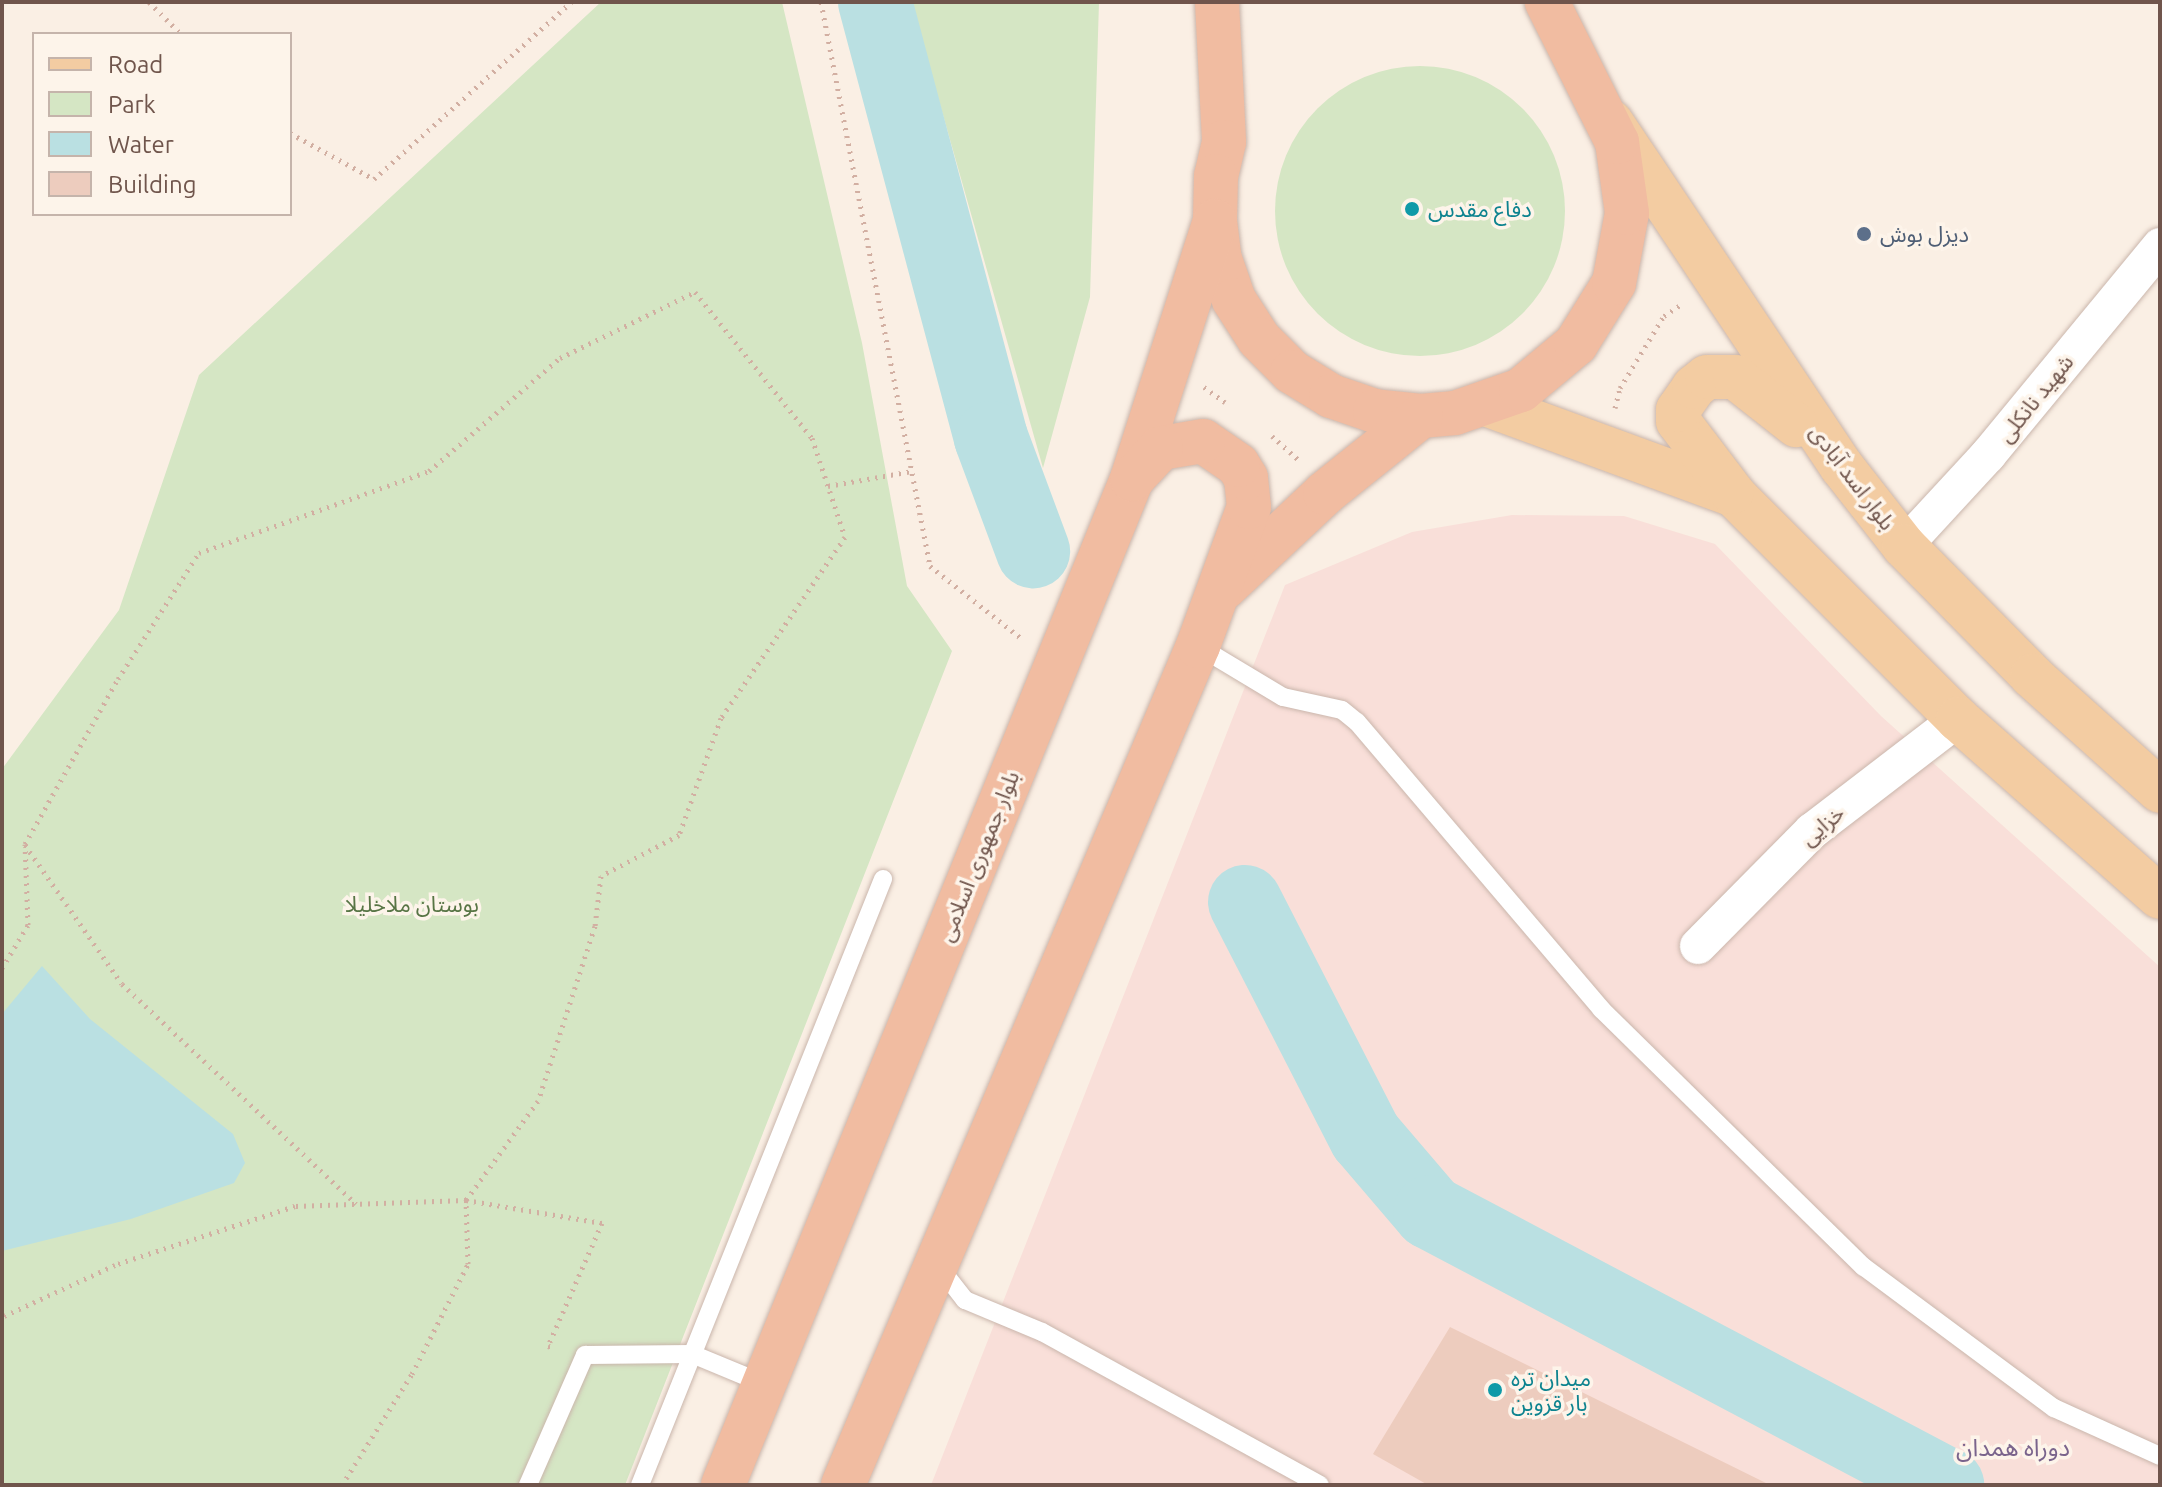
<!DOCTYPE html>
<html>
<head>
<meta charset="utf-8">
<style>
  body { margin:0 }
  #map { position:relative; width:2162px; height:1487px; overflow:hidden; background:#faefe4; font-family:Ubuntu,"Noto Sans Arabic",sans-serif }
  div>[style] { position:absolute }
  .commercial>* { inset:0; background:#f9dfd9 }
  .green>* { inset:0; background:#d5e6c4 }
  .round { border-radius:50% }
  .water>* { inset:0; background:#bae0e2 }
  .river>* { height:74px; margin:-37px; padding:0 37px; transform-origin:37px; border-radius:37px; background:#bae0e2 }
  .building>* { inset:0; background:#edccbe }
  .path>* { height:5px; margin-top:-2.5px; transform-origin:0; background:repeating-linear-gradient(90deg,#d2afa2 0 2px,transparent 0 8px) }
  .roads { filter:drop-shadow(0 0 2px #cab6ac) drop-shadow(0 0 2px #cab6ac) }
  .service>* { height:18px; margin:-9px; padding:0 9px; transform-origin:9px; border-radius:9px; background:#fff }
  .minor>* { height:36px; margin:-18px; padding:0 18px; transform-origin:18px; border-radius:18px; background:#fff }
  .primary>* { height:44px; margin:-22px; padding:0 22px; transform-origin:22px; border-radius:22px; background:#f3cca2 }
  .trunk>* { height:44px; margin:-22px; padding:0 22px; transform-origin:22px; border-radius:22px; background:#f1bca1 }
  .dots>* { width:22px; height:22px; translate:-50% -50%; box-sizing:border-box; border:4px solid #fdf4ea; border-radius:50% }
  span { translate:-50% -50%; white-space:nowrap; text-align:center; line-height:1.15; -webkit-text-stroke:7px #fdf4ea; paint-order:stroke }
  .culture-label { font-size:22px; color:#0d838f }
  .left { translate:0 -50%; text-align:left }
  .service-label { font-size:22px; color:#4e5e75 }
  .street-label { font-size:22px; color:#70554c }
  .park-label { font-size:22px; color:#587545 }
  .neighbourhood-label { font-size:24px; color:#7a648c }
  .frame { position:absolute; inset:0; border:4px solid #70554c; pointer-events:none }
  .legend { position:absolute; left:32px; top:32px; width:260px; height:184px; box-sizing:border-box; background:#fdf4ea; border:2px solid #c5b4ab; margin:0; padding:10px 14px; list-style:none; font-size:24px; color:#70554c }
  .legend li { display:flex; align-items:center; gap:16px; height:40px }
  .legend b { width:40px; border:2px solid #c5b4ab }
</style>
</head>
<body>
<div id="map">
  <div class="commercial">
    <i style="clip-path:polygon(1512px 515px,1624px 516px,1715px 544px,1881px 716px,2160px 967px,2160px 1485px,931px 1485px,1285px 585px,1412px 532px)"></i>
  </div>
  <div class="green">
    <i style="clip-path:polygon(601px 2px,782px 2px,862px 343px,907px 586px,952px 651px,625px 1485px,2px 1485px,2px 769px,119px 610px,199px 375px)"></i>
    <i style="clip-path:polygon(911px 2px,1099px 2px,1090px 297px,1043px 468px)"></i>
    <i class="round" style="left:1275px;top:66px;width:290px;height:290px"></i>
  </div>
  <div class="water">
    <i style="clip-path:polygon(42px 966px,90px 1019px,233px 1134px,245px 1163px,234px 1183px,131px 1219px,2px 1251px,2px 1014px)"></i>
  </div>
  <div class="river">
    <i style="left:875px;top:2px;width:451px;rotate:75.1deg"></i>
    <i style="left:991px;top:438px;width:121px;rotate:69.6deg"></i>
    <i style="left:1245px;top:902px;width:264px;rotate:62.8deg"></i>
    <i style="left:1366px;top:1137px;width:99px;rotate:49.5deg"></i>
    <i style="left:1430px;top:1212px;width:585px;rotate:27.84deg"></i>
  </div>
  <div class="building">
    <i style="clip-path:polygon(1450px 1327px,1770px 1485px,1428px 1485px,1373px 1454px)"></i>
  </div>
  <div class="path">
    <i style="left:149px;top:2px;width:45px;rotate:45deg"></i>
    <i style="left:821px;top:2px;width:574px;rotate:79.06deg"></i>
    <i style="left:930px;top:566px;width:116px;rotate:38.4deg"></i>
    <i style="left:290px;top:133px;width:96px;rotate:28.7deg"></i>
    <i style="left:374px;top:179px;width:265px;rotate:-41.9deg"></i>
    <i style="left:1204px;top:387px;width:26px;rotate:36deg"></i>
    <i style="left:1615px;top:408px;width:21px;rotate:-76deg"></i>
    <i style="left:1620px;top:388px;width:84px;rotate:-58.6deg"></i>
    <i style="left:1664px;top:316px;width:22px;rotate:-34deg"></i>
    <i style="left:1272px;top:436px;width:38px;rotate:42deg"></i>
    <i style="left:828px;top:486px;width:85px;rotate:-10.1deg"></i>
    <i style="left:25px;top:845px;width:169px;rotate:55.1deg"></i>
    <i style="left:122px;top:984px;width:321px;rotate:43.2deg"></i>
    <i style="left:2px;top:968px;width:50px;rotate:-58.8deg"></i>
    <i style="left:28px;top:925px;width:81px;rotate:-92.1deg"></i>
    <i style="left:25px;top:844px;width:189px;rotate:-60.6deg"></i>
    <i style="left:118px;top:679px;width:150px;rotate:-57.3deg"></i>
    <i style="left:199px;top:553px;width:244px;rotate:-19.6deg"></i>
    <i style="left:429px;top:471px;width:173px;rotate:-40.8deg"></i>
    <i style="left:560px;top:358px;width:150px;rotate:-26.1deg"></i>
    <i style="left:695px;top:292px;width:187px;rotate:51.3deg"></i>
    <i style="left:812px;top:438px;width:104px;rotate:71.6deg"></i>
    <i style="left:845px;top:537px;width:219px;rotate:124.4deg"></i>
    <i style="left:721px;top:718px;width:124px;rotate:109.7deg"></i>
    <i style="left:679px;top:835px;width:88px;rotate:152.3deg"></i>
    <i style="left:601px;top:876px;width:50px;rotate:96.8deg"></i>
    <i style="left:595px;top:926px;width:184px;rotate:108deg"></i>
    <i style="left:538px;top:1101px;width:122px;rotate:126deg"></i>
    <i style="left:466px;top:1200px;width:171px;rotate:178deg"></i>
    <i style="left:295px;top:1206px;width:189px;rotate:161.9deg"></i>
    <i style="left:115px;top:1265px;width:124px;rotate:155.3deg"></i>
    <i style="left:342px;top:1485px;width:131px;rotate:-57.8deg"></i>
    <i style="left:412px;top:1374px;width:123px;rotate:-63deg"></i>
    <i style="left:468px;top:1264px;width:64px;rotate:-91.8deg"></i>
    <i style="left:466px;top:1200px;width:138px;rotate:9.6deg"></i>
    <i style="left:602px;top:1223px;width:134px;rotate:113.7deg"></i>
    <i style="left:548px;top:1346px;width:7px;rotate:16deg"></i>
  </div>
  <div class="roads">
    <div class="service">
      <i style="left:1198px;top:646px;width:99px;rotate:31deg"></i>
      <i style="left:1283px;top:697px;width:60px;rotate:12.4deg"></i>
      <i style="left:1342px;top:710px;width:19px;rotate:39deg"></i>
      <i style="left:1357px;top:722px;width:377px;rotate:49.6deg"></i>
      <i style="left:1601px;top:1009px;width:368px;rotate:44.5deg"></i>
      <i style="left:1864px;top:1267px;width:237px;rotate:36.6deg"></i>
      <i style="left:2054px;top:1408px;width:116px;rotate:24.4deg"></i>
      <i style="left:944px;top:1262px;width:15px;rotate:79deg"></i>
      <i style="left:947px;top:1277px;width:29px;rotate:52deg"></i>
      <i style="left:965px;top:1300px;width:83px;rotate:22.6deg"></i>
      <i style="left:1042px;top:1332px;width:317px;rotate:28.8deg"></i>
      <i style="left:528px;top:1485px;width:142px;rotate:-66.3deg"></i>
      <i style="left:585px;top:1355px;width:107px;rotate:-0.5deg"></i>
      <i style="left:692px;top:1354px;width:76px;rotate:22.5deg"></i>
      <i style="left:640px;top:1485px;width:653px;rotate:-68.15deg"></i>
    </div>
    <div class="minor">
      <i style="left:1904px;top:546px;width:124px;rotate:-47.3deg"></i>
      <i style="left:1988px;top:455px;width:271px;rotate:-50.5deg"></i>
      <i style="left:1698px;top:946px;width:162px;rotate:-45.3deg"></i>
      <i style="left:1812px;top:831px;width:184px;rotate:-37.5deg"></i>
    </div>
    <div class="primary">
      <i style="left:1611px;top:122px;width:415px;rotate:56.2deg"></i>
      <i style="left:1842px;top:467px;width:100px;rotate:51.9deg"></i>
      <i style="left:1904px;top:546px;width:182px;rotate:45.4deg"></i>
      <i style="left:2032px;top:676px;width:172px;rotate:41.9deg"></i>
      <i style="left:1488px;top:405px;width:262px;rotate:20.1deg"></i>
      <i style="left:1734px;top:495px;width:317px;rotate:45deg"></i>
      <i style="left:1958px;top:719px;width:269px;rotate:41.4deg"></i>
      <i style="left:1732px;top:492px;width:89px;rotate:-127.3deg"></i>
      <i style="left:1678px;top:421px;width:11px;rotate:-90deg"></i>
      <i style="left:1678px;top:410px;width:28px;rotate:-55deg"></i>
      <i style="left:1694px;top:387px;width:16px;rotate:-38deg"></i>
      <i style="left:1707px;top:377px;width:28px"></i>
      <i style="left:1735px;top:377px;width:78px;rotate:38.2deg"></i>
    </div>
    <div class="trunk">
      <i style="left:1217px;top:2px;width:140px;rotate:87.1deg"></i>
      <i style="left:1224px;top:142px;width:35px;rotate:103deg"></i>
      <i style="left:1216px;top:176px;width:45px;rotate:91.3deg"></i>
      <i style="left:1215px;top:221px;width:35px;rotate:83deg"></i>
      <i style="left:1219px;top:256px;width:46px;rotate:71.2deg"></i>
      <i style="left:1234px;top:300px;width:46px;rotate:57.3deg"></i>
      <i style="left:1259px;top:339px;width:47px;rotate:45deg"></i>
      <i style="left:1292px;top:372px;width:46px;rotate:31.6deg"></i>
      <i style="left:1331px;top:396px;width:46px;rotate:18.8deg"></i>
      <i style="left:1375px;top:411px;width:46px;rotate:6.2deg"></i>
      <i style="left:1421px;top:416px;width:34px;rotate:-5deg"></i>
      <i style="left:1455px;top:413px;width:70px;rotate:-19.2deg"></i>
      <i style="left:1521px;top:390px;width:72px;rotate:-39.9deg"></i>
      <i style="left:1576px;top:344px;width:72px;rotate:-58.1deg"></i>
      <i style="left:1614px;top:283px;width:71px;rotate:-79.5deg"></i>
      <i style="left:1627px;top:213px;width:72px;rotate:-98deg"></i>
      <i style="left:1617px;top:142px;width:157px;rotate:-116.6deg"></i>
      <i style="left:1224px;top:588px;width:139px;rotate:-43.2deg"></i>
      <i style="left:1325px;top:493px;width:123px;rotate:-38.7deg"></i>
      <i style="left:723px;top:1485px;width:1086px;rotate:-67.88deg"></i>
      <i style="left:1132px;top:479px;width:271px;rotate:-72.2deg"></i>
      <i style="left:843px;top:1485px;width:911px;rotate:-67.07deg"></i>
      <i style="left:1198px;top:646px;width:148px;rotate:-69.9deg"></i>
      <i style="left:1249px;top:507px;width:29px;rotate:-96deg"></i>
      <i style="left:1246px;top:478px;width:15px;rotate:-122deg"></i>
      <i style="left:1238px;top:465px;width:42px;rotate:-145.6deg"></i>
      <i style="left:1203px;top:441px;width:43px;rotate:170.5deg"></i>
      <i style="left:1161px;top:448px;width:42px;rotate:133.1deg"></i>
    </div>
  </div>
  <div class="dots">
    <i style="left:1412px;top:209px;background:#0f9aa8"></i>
    <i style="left:1864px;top:234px;background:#5c6f8a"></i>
    <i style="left:1495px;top:1390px;background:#0f9aa8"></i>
  </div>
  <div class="culture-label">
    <span class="left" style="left:1428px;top:209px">دفاع مقدس</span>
    <span class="left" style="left:1511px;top:1390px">میدان تره<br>بار قزوین</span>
  </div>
  <div class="service-label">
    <span class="left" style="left:1880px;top:234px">دیزل بوش</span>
  </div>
  <div class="street-label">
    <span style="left:2035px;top:398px;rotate:-51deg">شهید نانکلی</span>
    <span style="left:1853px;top:477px;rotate:53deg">بلوار اسد آبادی</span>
    <span style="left:1822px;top:825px;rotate:-40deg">خزایی</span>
    <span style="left:978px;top:856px;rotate:-68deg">بلوار جمهوری اسلامی</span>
  </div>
  <div class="park-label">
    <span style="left:412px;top:904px">بوستان ملاخلیلا</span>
  </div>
  <div class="neighbourhood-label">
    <span style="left:2013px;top:1448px">دوراه همدان</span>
  </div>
  <div class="frame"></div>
  <ul class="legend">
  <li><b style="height:10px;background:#f3cca2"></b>Road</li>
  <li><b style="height:22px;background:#d5e6c4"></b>Park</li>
  <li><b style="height:22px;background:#bae0e2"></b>Water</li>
  <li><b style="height:22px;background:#edccbe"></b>Building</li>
  </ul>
</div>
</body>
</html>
